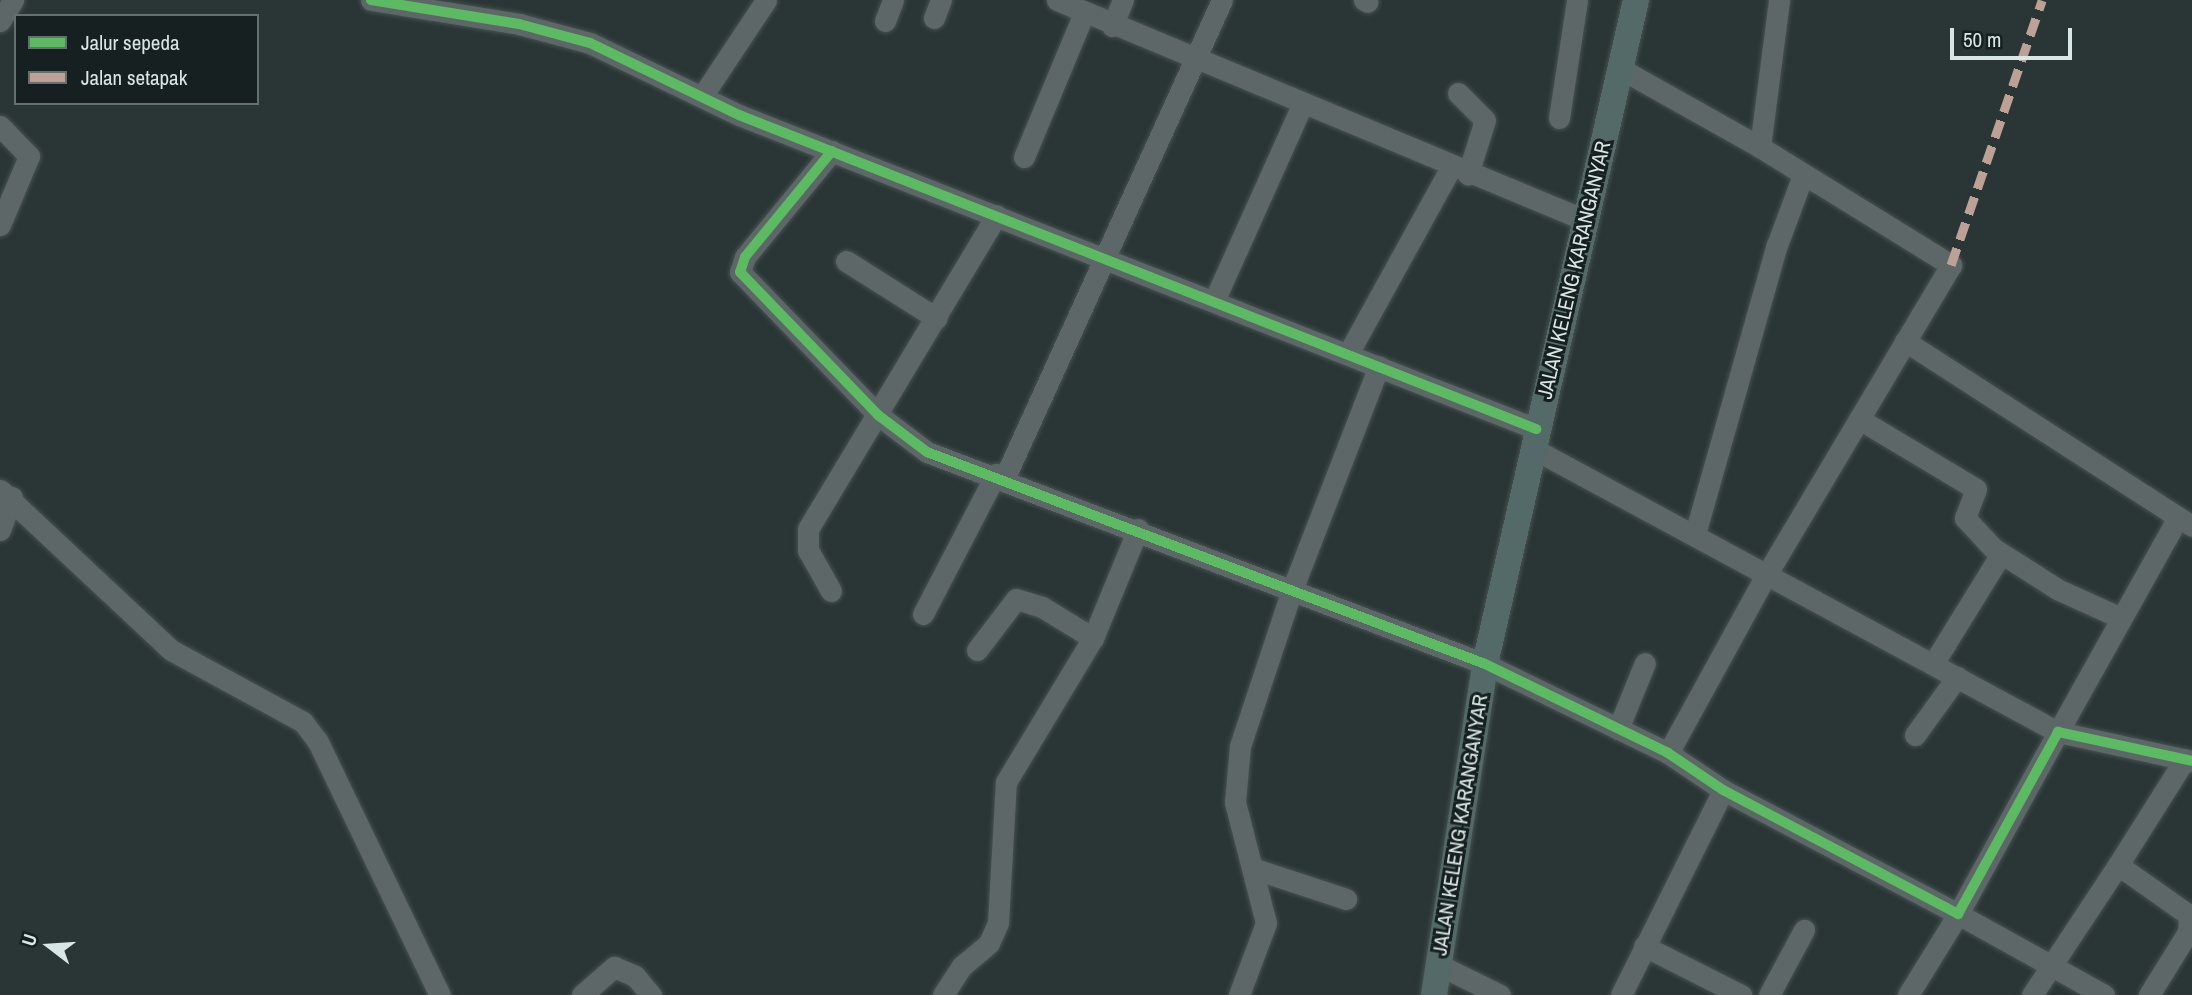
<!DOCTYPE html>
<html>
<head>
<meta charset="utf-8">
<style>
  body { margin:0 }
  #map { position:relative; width:2192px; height:995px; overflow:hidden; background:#2a3635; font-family:"Archivo Narrow",sans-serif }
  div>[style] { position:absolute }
  .roads { filter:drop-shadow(0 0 2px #465151) drop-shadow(0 0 2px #465151) }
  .minor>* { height:21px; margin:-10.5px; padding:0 10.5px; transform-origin:10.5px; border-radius:10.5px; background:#5d6767 }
  .major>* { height:26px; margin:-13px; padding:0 13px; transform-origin:13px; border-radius:13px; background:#546a68 }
  .quiet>* { height:9px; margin-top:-4.5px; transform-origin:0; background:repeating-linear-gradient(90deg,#bda197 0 18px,transparent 0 27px) }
  .cycleway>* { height:10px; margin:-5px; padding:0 5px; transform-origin:5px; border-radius:5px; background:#5cba63 }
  span { translate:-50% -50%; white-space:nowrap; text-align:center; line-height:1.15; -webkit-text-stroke:6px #162020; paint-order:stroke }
  .street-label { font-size:21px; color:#d8e6e4 }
  .legend { position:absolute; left:14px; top:14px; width:245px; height:91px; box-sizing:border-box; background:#162020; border:2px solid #646f6e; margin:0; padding:9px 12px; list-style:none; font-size:21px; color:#d8e6e4 }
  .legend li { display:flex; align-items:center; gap:14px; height:35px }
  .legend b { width:35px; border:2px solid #646f6e }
  .north { position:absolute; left:14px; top:911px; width:70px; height:70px; -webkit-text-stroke:5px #162020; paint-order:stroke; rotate:287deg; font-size:19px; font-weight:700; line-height:28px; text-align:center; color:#d8e6e4 }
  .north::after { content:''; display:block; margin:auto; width:24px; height:32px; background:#d8e6e4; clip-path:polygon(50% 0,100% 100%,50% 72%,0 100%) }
  .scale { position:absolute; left:1950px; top:28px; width:122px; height:32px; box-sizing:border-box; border:4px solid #d8e6e4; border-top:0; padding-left:9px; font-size:21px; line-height:24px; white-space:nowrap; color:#d8e6e4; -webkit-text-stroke:5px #162020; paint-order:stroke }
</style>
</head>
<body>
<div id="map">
  <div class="roads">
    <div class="minor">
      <i style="left:371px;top:0;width:150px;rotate:9.2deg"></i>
      <i style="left:519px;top:24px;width:73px;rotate:15deg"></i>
      <i style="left:590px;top:43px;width:165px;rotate:25.8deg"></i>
      <i style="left:739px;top:115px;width:857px;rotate:21.5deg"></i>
      <i style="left:1057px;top:0;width:572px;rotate:22.62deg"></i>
      <i style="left:1364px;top:0;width:4px;rotate:27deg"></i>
      <i style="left:934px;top:18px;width:19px;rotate:-69deg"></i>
      <i style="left:0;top:21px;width:25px;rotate:-58deg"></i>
      <i style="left:885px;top:21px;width:22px;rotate:-69deg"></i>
      <i style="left:1112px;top:26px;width:28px;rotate:-67deg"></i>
      <i style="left:1621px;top:69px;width:159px;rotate:29.3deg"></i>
      <i style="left:1760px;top:147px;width:225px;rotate:31.7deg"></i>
      <i style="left:1951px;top:265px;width:361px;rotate:120.8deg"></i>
      <i style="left:1766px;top:575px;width:203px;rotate:118.8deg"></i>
      <i style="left:1458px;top:93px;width:38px;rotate:45deg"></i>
      <i style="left:1485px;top:120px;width:57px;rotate:107.5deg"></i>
      <i style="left:703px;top:95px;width:114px;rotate:-56.4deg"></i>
      <i style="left:1559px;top:118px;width:119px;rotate:-81.3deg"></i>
      <i style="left:0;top:126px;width:42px;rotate:46deg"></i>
      <i style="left:29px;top:156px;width:75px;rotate:112.8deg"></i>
      <i style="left:1760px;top:147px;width:148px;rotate:-82.6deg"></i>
      <i style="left:832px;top:151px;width:137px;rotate:129.4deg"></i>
      <i style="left:745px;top:257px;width:16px;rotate:108deg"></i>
      <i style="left:740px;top:272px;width:199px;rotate:46deg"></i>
      <i style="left:878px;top:415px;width:61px;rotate:37.1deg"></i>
      <i style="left:927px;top:452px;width:597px;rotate:20.8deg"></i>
      <i style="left:1485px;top:664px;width:203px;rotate:25.9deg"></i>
      <i style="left:1668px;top:753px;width:66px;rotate:33.9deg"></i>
      <i style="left:1723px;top:790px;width:266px;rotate:27.8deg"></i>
      <i style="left:1958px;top:914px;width:208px;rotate:-61.2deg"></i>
      <i style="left:2058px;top:732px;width:137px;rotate:12.2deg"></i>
      <i style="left:1024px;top:157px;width:156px;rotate:-67.4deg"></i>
      <i style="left:846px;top:261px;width:107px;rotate:32.3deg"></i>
      <i style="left:1214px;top:301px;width:217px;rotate:-65.8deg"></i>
      <i style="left:1905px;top:341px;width:341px;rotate:32.8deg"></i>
      <i style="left:1349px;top:352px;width:211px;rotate:-61.1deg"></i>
      <i style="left:1859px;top:419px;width:136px;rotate:30.9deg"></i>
      <i style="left:1976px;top:489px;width:31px;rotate:111deg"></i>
      <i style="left:1965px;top:518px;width:41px;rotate:47deg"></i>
      <i style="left:1993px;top:548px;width:76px;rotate:32.6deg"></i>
      <i style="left:2057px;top:589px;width:70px;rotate:24.4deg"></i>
      <i style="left:1532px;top:448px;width:598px;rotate:28.37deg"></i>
      <i style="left:2058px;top:732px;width:246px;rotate:-60.8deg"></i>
      <i style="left:1005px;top:477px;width:524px;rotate:-65.54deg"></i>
      <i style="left:0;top:490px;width:234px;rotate:43.1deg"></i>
      <i style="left:171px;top:650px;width:150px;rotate:28.6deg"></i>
      <i style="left:303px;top:722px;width:25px;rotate:53deg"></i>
      <i style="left:318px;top:742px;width:281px;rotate:64.3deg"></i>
      <i style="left:0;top:530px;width:35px;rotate:-70deg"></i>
      <i style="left:1695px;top:534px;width:300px;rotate:-74.2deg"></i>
      <i style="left:1777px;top:245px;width:75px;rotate:-69.6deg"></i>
      <i style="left:831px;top:591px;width:47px;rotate:-119.3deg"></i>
      <i style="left:808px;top:550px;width:21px;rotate:-90deg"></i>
      <i style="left:808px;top:529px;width:366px;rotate:-59deg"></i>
      <i style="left:923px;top:614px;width:158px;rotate:-62.5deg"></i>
      <i style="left:977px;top:650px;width:64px;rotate:-52.6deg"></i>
      <i style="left:1016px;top:599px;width:27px;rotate:17deg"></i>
      <i style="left:1042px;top:607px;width:60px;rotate:31.3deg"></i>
      <i style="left:1933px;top:664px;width:129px;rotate:-58.3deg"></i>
      <i style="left:1618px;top:729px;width:71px;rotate:-67.8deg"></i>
      <i style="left:1915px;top:735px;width:72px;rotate:-54.1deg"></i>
      <i style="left:2118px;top:865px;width:125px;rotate:-57.7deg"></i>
      <i style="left:1255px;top:869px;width:96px;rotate:18.2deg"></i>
      <i style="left:1644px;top:946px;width:109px;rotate:26.8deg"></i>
      <i style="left:1439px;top:965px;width:68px;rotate:26.2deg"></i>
      <i style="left:582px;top:995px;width:43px;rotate:-41.2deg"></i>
      <i style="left:614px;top:967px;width:23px;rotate:23deg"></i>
      <i style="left:635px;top:976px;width:25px;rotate:50deg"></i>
      <i style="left:943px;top:995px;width:35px;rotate:-57deg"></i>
      <i style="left:962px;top:966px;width:35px;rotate:-40deg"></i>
      <i style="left:989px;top:943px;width:22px;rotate:-66deg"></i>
      <i style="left:998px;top:923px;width:141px;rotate:-86.8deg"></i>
      <i style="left:1006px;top:782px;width:168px;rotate:-58.9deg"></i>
      <i style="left:1093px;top:638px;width:118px;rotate:-67.6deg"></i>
      <i style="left:1239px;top:995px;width:77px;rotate:-69.4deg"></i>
      <i style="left:1266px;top:923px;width:125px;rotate:-104.4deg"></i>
      <i style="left:1235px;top:802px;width:56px;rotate:-84.9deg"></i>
      <i style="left:1240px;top:746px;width:164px;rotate:-71.6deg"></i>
      <i style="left:1292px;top:590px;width:240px;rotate:-68.8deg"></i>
      <i style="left:1621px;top:995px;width:229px;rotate:-63.5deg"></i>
      <i style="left:1769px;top:995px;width:74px;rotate:-61.7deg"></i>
      <i style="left:1908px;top:995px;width:95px;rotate:-58.3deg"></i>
      <i style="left:1958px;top:914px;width:167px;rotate:29deg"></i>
      <i style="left:2032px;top:995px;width:156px;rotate:-56.5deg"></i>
      <i style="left:2118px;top:865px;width:87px;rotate:35.2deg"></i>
      <i style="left:2189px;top:915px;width:17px;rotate:93deg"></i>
      <i style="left:2188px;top:932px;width:74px;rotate:121.8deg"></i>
    </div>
    <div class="major">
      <i style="left:1434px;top:995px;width:335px;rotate:-81.2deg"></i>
      <i style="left:1485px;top:664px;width:681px;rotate:-77.19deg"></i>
    </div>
  </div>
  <div class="quiet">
    <i style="left:1951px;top:265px;width:280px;rotate:-71deg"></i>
  </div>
  <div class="cycleway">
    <i style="left:371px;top:0;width:150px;rotate:9.2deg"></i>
    <i style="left:519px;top:24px;width:73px;rotate:15deg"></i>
    <i style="left:590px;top:43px;width:165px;rotate:25.8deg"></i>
    <i style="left:739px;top:115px;width:857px;rotate:21.5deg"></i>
    <i style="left:832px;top:151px;width:137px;rotate:129.4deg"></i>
    <i style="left:745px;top:257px;width:16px;rotate:108deg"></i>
    <i style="left:740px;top:272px;width:199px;rotate:46deg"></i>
    <i style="left:878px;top:415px;width:61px;rotate:37.1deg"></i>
    <i style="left:927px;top:452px;width:597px;rotate:20.8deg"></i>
    <i style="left:1485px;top:664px;width:203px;rotate:25.9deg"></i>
    <i style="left:1668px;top:753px;width:66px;rotate:33.9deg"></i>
    <i style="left:1723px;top:790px;width:266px;rotate:27.8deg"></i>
    <i style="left:1958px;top:914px;width:208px;rotate:-61.2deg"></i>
    <i style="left:2058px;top:732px;width:137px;rotate:12.2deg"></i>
  </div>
  <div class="street-label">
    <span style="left:1574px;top:270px;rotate:-77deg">JALAN KELENG KARANGANYAR</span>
    <span style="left:1460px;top:825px;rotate:-81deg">JALAN KELENG KARANGANYAR</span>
  </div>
  <ul class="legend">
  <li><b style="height:9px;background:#5cba63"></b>Jalur sepeda</li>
  <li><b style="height:9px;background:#bda197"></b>Jalan setapak</li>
  </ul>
  <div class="north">U</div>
  <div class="scale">50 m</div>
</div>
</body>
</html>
